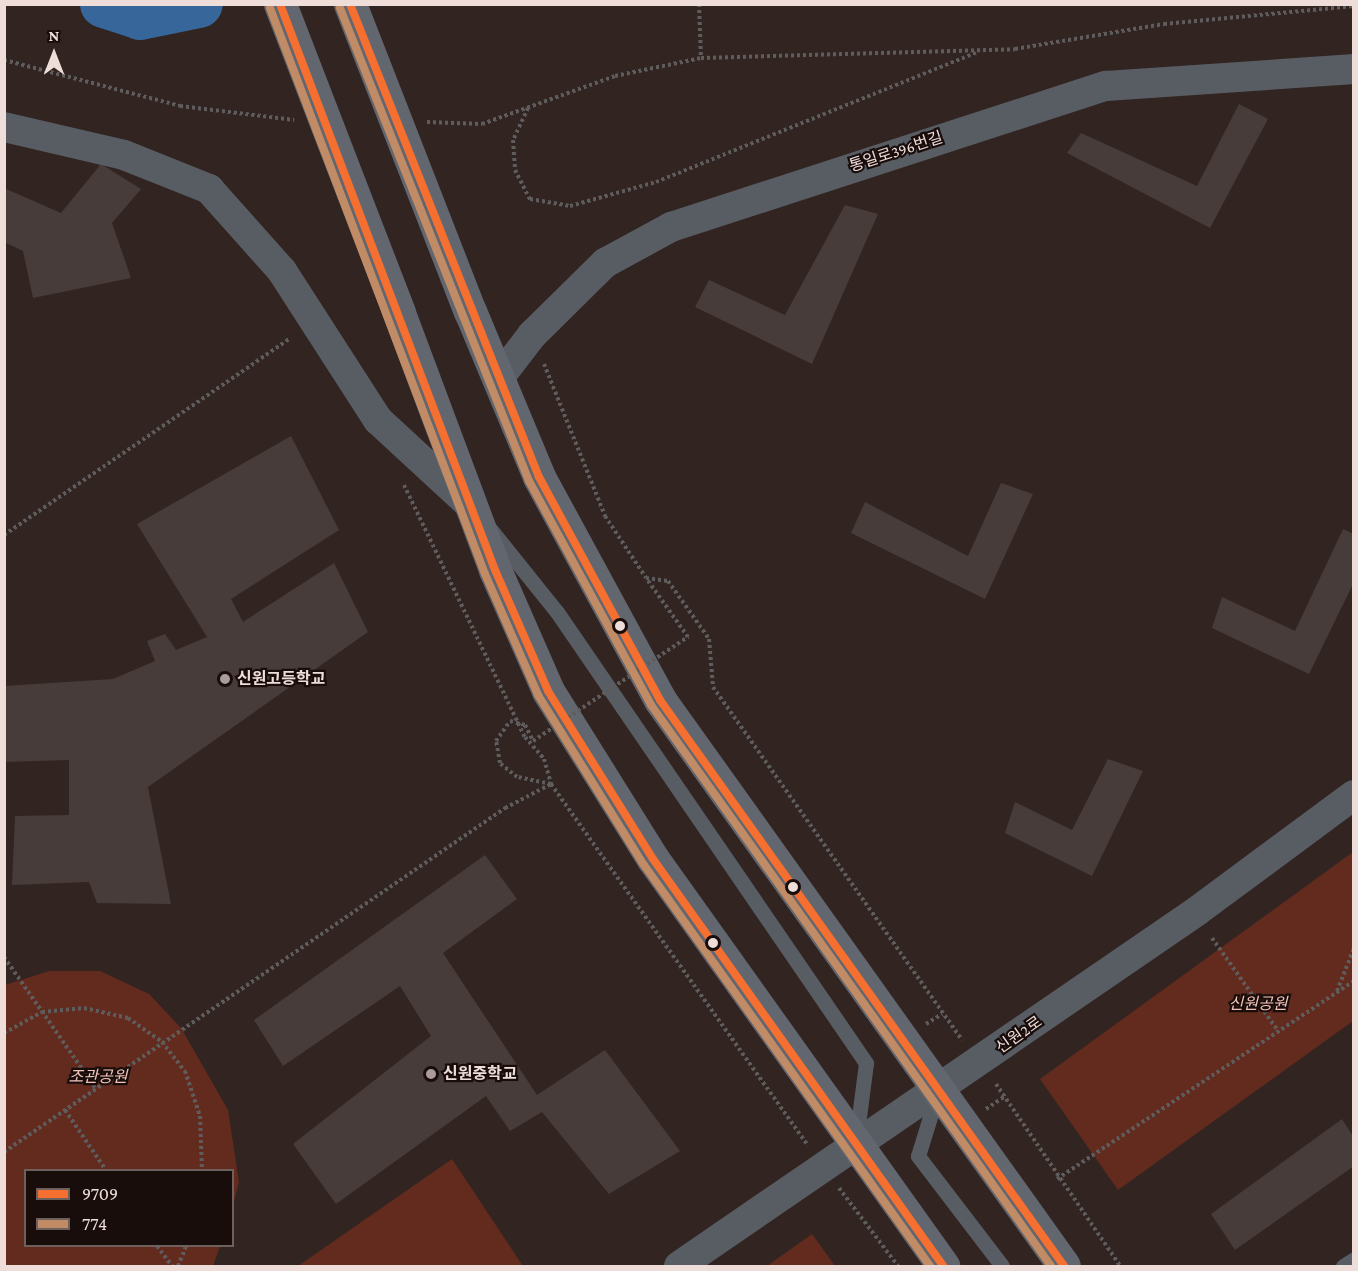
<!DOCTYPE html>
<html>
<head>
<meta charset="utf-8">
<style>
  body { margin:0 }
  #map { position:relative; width:1358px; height:1271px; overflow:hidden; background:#322421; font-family:"Crimson Pro","Noto Sans KR",serif }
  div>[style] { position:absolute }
  .green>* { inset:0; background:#622b1e }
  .river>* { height:48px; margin:-24px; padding:0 24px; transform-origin:24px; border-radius:24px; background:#37669a }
  .building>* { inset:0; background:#473c39 }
  .path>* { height:4px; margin-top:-2px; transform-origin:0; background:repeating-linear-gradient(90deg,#5f5c5e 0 3px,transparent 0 6px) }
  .lane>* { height:15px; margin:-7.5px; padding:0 7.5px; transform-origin:7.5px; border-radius:7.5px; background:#585d64 }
  .street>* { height:30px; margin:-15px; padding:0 15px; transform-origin:15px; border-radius:15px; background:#585d64 }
  .primary>* { height:33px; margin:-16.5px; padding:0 16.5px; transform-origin:16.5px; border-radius:16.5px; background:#62666f }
  .path-bridge>* { height:4px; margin-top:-2px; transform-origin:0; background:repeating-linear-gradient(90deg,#5f5c5e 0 3px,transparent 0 6px) }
  .primary-bridge>* { height:33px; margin:-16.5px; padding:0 16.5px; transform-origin:16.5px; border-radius:16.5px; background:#62666f }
  .bus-1>* { height:8px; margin:-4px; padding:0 4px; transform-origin:4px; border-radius:4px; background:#f46f30 }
  .bus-2>* { height:8px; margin:-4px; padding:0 4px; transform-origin:4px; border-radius:4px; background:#c18c65 }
  .dots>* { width:16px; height:16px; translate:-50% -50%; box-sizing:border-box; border:3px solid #180d0b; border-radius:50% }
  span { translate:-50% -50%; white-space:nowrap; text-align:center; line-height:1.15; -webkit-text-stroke:4.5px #180d0b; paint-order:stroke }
  .street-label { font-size:16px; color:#eeddd9 }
  .poi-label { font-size:16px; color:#eeddd9; font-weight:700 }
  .left { translate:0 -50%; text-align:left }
  .park-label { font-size:16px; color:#f2c4b9; font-style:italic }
  .frame { position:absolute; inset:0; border:6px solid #eeddd9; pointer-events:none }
  .legend { position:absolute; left:24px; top:1169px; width:210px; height:78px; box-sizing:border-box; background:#180d0b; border:2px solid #6e605d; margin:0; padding:8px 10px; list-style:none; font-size:18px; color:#eeddd9 }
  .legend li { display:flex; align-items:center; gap:12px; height:30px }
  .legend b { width:30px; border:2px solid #6e605d }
  .north { position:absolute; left:24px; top:24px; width:60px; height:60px; -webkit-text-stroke:4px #180d0b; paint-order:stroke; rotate:0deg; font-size:16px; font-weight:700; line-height:24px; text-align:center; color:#eeddd9 }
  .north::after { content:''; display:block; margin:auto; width:21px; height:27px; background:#eeddd9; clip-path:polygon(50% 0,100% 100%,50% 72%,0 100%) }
</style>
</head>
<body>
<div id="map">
  <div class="green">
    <i style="clip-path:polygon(1353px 852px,1353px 1021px,1118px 1190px,1040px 1079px)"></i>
    <i style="clip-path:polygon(49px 971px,100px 971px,149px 994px,181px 1028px,228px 1110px,239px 1182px,233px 1205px,232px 1170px,26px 1170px,26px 1246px,220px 1246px,213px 1266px,5px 1266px,5px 985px)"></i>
    <i style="clip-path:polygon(452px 1159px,523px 1266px,298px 1266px)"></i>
    <i style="clip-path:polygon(812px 1234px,835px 1266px,767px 1266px)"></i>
  </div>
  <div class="river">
    <i style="left:104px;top:4px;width:38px;rotate:18deg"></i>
    <i style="left:140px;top:16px;width:60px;rotate:-11.5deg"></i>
  </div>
  <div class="building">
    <i style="clip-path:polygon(1239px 104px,1268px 119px,1210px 228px,1067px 153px,1081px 133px,1197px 186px)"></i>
    <i style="clip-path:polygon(101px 164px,141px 189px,112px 223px,131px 278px,33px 298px,23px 251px,4px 242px,4px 188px,61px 213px)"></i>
    <i style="clip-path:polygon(845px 205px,878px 214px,812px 364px,695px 307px,709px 280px,785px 315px)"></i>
    <i style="clip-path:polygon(291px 436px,339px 530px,231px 599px,243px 622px,334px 563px,368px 632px,148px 787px,171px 904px,97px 903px,89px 882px,12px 885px,15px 816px,69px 815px,69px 760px,4px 762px,4px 686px,113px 679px,155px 661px,147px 641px,165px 634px,176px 650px,207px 637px,137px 524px)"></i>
    <i style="clip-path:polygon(1001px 483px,1033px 494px,985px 599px,851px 533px,865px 502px,968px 556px)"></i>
    <i style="clip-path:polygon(1343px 529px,1354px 534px,1354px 582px,1309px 674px,1212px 628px,1222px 597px,1295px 631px)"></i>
    <i style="clip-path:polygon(1108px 759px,1143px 771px,1092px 876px,1005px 833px,1015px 802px,1072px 830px)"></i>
    <i style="clip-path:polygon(485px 855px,517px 899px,443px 953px,537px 1095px,605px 1050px,680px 1151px,609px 1194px,542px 1112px,510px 1131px,486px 1096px,336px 1204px,293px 1144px,431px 1036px,400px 986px,283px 1066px,254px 1020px)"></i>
    <i style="clip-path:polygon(1342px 1119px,1354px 1138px,1354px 1166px,1235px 1250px,1211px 1214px)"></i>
  </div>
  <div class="path">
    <i style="left:699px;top:4px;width:54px;rotate:87.9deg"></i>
    <i style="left:4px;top:60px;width:182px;rotate:14.6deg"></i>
    <i style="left:180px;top:106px;width:115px;rotate:7deg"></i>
    <i style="left:528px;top:108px;width:35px;rotate:115deg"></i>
    <i style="left:513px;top:140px;width:30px;rotate:86deg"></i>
    <i style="left:515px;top:170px;width:33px;rotate:63deg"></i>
    <i style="left:530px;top:199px;width:41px;rotate:9.9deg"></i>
    <i style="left:570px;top:206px;width:89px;rotate:-15.6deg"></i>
    <i style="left:656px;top:182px;width:347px;rotate:-22deg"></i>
    <i style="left:427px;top:122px;width:55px;rotate:2.1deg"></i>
    <i style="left:482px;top:124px;width:141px;rotate:-19.8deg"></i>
    <i style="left:615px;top:76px;width:88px;rotate:-11.8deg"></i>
    <i style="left:701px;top:58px;width:314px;rotate:-1.6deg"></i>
    <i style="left:1015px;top:49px;width:151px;rotate:-9.5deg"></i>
    <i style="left:1164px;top:24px;width:191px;rotate:-5.4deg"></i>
    <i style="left:544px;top:364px;width:164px;rotate:68.1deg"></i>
    <i style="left:605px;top:516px;width:74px;rotate:56.5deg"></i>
    <i style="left:646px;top:578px;width:22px;rotate:8deg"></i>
    <i style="left:668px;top:581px;width:71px;rotate:54.7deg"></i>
    <i style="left:709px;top:639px;width:48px;rotate:85.2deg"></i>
    <i style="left:713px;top:687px;width:432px;rotate:54.8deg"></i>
    <i style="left:404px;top:485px;width:280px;rotate:64.4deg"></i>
    <i style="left:525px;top:737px;width:29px;rotate:49deg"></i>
    <i style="left:544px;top:759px;width:26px;rotate:74deg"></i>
    <i style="left:551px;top:784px;width:444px;rotate:54.6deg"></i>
    <i style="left:4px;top:535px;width:348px;rotate:-34.5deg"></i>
    <i style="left:1212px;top:938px;width:114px;rotate:54.6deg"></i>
    <i style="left:4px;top:957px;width:161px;rotate:55.1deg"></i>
    <i style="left:1337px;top:991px;width:46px;rotate:-68.4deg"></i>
    <i style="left:926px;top:1024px;width:19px;rotate:-32deg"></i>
    <i style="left:4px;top:1033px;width:43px;rotate:-28.9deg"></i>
    <i style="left:42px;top:1012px;width:42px;rotate:-5.4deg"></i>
    <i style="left:84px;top:1008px;width:45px;rotate:12.8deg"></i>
    <i style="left:128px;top:1018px;width:42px;rotate:35.2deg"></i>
    <i style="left:162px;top:1042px;width:37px;rotate:52deg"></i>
    <i style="left:185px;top:1071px;width:47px;rotate:71.6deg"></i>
    <i style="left:200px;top:1116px;width:54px;rotate:87.9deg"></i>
    <i style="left:996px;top:1084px;width:220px;rotate:55.7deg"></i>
    <i style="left:986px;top:1109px;width:23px;rotate:-34deg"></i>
    <i style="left:65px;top:1110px;width:73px;rotate:55.7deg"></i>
    <i style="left:4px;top:1152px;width:608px;rotate:-34.47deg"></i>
    <i style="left:505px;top:808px;width:52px;rotate:-27.6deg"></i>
    <i style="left:1057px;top:1179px;width:357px;rotate:-33.7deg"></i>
    <i style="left:839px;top:1188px;width:98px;rotate:52.9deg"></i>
    <i style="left:157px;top:1246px;width:25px;rotate:53deg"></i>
    <i style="left:178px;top:1266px;width:22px;rotate:-68deg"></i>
  </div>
  <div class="lane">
    <i style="left:491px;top:530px;width:105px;rotate:51.2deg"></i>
    <i style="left:557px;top:612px;width:547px;rotate:55.58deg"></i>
    <i style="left:866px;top:1063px;width:78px;rotate:97.4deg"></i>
    <i style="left:938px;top:1091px;width:68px;rotate:107.1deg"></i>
    <i style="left:918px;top:1156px;width:138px;rotate:52.6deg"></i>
    <i style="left:1343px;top:1266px;width:13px;rotate:-32deg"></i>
  </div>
  <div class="street">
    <i style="left:4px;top:127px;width:123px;rotate:13.1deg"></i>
    <i style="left:124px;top:155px;width:92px;rotate:21.8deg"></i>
    <i style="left:209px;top:189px;width:110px;rotate:48.3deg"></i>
    <i style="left:282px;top:271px;width:177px;rotate:57.2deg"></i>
    <i style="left:378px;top:420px;width:125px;rotate:42.7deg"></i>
    <i style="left:499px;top:378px;width:54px;rotate:-52.5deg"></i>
    <i style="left:532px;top:335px;width:103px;rotate:-44.6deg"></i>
    <i style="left:605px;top:263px;width:75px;rotate:-28.6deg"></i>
    <i style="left:671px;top:227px;width:457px;rotate:-18deg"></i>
    <i style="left:1106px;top:86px;width:249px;rotate:-3.9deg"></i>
    <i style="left:679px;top:1266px;width:628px;rotate:-34.42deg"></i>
    <i style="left:1197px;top:911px;width:195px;rotate:-36.5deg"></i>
  </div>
  <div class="primary">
    <i style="left:470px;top:311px;width:180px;rotate:67.4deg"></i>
    <i style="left:539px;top:477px;width:254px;rotate:61.5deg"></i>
    <i style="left:660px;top:700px;width:695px;rotate:54.48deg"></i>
    <i style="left:399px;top:313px;width:274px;rotate:69.5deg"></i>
    <i style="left:495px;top:570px;width:132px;rotate:66.3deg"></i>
    <i style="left:548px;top:691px;width:198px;rotate:58deg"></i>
    <i style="left:653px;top:859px;width:500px;rotate:54.5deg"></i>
  </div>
  <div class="path-bridge">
    <i style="left:551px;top:784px;width:35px;rotate:-168deg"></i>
    <i style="left:517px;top:777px;width:22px;rotate:-141deg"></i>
    <i style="left:500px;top:763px;width:22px;rotate:-100deg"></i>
    <i style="left:496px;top:741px;width:24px;rotate:-55deg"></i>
    <i style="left:510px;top:721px;width:16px;rotate:15deg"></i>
    <i style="left:525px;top:725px;width:18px;rotate:63deg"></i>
    <i style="left:533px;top:741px;width:187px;rotate:-33.9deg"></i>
    <i style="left:688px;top:637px;width:72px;rotate:-125.4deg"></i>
  </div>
  <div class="primary-bridge">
    <i style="left:280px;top:4px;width:331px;rotate:68.9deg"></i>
    <i style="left:350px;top:4px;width:330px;rotate:68.7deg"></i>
  </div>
  <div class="bus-1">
    <i style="left:280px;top:4px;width:605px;rotate:69.2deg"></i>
    <i style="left:495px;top:570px;width:132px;rotate:66.3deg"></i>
    <i style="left:548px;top:691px;width:198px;rotate:58deg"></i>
    <i style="left:653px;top:859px;width:500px;rotate:54.5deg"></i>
    <i style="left:350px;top:4px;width:509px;rotate:68.22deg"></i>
    <i style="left:539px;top:477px;width:254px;rotate:61.5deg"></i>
    <i style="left:660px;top:700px;width:695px;rotate:54.48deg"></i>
  </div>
  <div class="bus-2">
    <i style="left:270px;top:8px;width:605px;rotate:69.2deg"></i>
    <i style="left:485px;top:574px;width:132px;rotate:66.3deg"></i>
    <i style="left:538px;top:695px;width:200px;rotate:58.1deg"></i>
    <i style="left:644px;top:865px;width:493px;rotate:54.5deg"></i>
    <i style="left:340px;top:8px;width:509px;rotate:68.22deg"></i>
    <i style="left:529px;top:481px;width:255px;rotate:61.4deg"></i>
    <i style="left:651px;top:705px;width:689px;rotate:54.51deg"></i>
  </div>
  <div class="dots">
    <i style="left:620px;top:626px;background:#eeddd9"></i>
    <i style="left:225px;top:679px;background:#ac9c99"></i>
    <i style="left:793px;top:887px;background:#eeddd9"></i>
    <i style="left:713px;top:943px;background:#eeddd9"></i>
    <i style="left:431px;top:1074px;background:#ac9c99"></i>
  </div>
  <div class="street-label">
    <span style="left:896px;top:152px;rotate:-18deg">통일로396번길</span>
    <span style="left:1019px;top:1035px;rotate:-35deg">신원2로</span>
  </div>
  <div class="poi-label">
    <span class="left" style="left:237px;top:679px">신원고등학교</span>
    <span class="left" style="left:443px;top:1074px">신원중학교</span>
  </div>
  <div class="park-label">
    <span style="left:1258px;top:1004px">신원공원</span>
    <span style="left:98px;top:1077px">조관공원</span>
  </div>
  <div class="frame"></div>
  <ul class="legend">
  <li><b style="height:8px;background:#f46f30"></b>9709</li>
  <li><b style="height:8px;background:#c18c65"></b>774</li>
  </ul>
  <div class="north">N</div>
</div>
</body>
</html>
